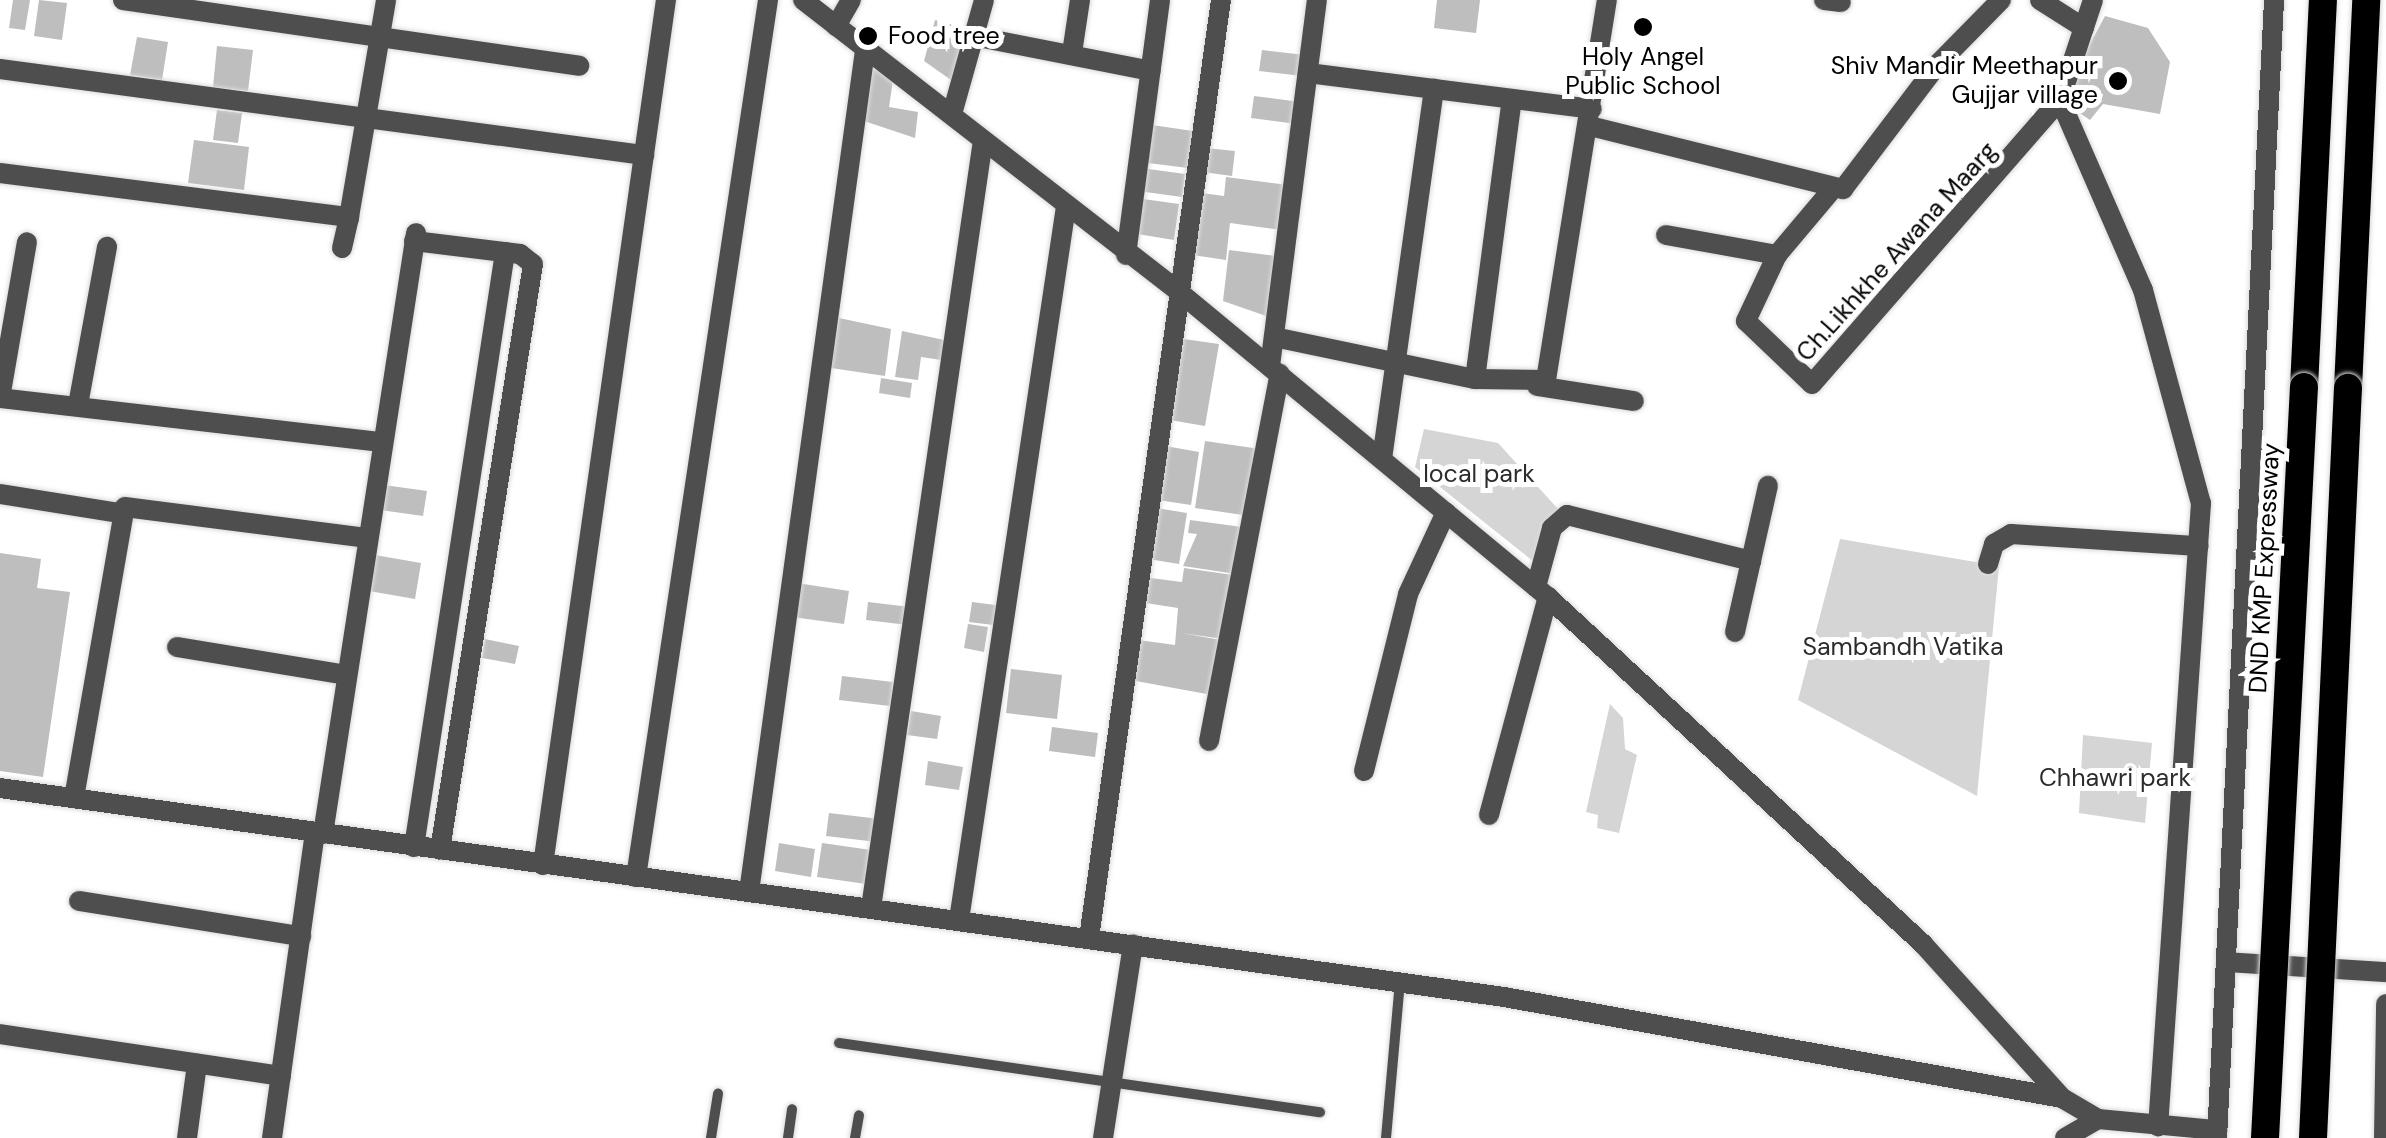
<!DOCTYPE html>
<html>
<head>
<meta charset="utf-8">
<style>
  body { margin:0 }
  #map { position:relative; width:2386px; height:1138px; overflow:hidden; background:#fff; font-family:"DM Sans",sans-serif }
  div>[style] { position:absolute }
  .green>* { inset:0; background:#d5d5d5 }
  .building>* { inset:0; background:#bebebe }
  .roads { filter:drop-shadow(0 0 2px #dbdbdb) drop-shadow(0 0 2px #dbdbdb) }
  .service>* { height:10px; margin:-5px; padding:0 5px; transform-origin:5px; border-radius:5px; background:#4e4e4e }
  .minor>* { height:20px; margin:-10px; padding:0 10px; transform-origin:10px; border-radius:10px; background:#4e4e4e }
  .tertiary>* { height:20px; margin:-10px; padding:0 10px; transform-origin:10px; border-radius:10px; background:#4e4e4e }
  .trunk>* { height:28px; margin:-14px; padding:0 14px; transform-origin:14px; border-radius:14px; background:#000 }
  .bridges { filter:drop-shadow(0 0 2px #dbdbdb) drop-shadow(0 0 2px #dbdbdb) }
  .trunk-bridge>* { height:28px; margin:-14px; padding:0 14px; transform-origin:14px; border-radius:14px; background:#000 }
  .dots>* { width:28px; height:28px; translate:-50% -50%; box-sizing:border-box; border:5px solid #fff; border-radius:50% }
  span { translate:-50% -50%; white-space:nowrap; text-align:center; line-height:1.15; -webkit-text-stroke:10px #fff; paint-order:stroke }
  .poi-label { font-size:25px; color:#000 }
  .left { translate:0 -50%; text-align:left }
  .right { translate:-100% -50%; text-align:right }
  .street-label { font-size:25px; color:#000 }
  .park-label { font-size:25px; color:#2c2c2c }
</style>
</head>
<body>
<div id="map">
  <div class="green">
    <i style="clip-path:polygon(1424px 429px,1498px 443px,1558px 509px,1539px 566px,1415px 467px)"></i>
    <i style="clip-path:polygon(1840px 539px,1999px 566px,1977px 796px,1798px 700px)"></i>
    <i style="clip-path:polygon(1610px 704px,1623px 718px,1625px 749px,1637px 755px,1619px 833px,1597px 828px,1598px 815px,1586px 812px)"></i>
    <i style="clip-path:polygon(2083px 735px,2152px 743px,2145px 823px,2079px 813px)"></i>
  </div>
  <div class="building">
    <i style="clip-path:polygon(13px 0,30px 0,25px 30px,9px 28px)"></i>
    <i style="clip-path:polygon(39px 0,67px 3px,62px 40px,34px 36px)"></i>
    <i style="clip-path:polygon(1437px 0,1480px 0,1476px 33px,1434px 28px)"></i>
    <i style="clip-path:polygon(2105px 16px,2148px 28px,2170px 62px,2160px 114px,2103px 104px,2090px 120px,2060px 100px)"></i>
    <i style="clip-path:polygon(935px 20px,967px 29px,951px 80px,924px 61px)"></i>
    <i style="clip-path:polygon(137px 37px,168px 42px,162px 80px,130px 75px)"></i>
    <i style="clip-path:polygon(217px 46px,253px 50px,248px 91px,213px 87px)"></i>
    <i style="clip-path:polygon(1262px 50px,1305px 55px,1302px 76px,1259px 71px)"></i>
    <i style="clip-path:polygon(870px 69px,894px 73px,889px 107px,918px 112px,915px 138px,861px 120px)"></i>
    <i style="clip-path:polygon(1254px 96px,1300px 102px,1297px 124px,1251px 118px)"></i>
    <i style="clip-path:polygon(217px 110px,242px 113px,238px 143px,213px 140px)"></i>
    <i style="clip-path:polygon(1145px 124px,1193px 131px,1188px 168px,1140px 162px)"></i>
    <i style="clip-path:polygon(194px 140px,249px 147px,244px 190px,188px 183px)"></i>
    <i style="clip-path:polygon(1206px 148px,1235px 151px,1232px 176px,1203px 172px)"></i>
    <i style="clip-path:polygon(1141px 168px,1185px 174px,1182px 197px,1138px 191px)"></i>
    <i style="clip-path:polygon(1226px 177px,1288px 185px,1282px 230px,1230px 223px,1226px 260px,1186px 254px,1194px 192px,1224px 196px)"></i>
    <i style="clip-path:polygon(1136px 198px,1179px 204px,1174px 240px,1131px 233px)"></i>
    <i style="clip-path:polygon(1229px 250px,1277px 256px,1269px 317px,1223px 301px)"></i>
    <i style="clip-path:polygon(839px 318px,891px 329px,885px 376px,831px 368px)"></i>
    <i style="clip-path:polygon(902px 331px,949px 341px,948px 361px,921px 357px,918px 380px,895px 377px)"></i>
    <i style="clip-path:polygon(1177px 338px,1219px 344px,1205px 426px,1164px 419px)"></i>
    <i style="clip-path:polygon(881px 378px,912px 383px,910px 398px,879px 393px)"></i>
    <i style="clip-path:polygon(1205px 441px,1260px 449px,1250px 516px,1195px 508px)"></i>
    <i style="clip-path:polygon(1160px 445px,1199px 452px,1191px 505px,1151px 499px)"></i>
    <i style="clip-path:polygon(384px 485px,427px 491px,423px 516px,380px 510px)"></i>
    <i style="clip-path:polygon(1150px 507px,1187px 513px,1179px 564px,1142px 558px)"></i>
    <i style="clip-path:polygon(1190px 520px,1242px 527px,1236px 574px,1183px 566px,1197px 534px,1188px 533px)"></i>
    <i style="clip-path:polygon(0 553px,41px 559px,37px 588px,70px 592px,43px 777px,0 771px)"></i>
    <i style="clip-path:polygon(369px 554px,421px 563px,415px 599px,363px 590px)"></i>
    <i style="clip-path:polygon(1184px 568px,1233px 575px,1223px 639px,1181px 633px,1221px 640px,1212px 695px,1125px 679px,1131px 639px,1175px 645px,1178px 608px,1139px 602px,1143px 577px,1182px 582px)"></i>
    <i style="clip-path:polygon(797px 583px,849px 591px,844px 624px,792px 617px)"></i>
    <i style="clip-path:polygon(868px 602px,910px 607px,908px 625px,866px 620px)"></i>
    <i style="clip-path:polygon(972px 602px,1003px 606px,1001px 626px,969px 622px)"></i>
    <i style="clip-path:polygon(968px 624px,988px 627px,984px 652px,964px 648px)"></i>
    <i style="clip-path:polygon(485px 639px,519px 646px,515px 664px,482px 658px)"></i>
    <i style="clip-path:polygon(1011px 669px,1062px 675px,1057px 719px,1006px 713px)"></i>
    <i style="clip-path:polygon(842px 676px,893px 682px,890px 706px,839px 700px)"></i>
    <i style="clip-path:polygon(911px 711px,941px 716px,937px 739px,907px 735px)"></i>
    <i style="clip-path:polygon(1052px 727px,1098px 733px,1095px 757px,1049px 751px)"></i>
    <i style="clip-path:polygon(928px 761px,963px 767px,959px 790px,925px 785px)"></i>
    <i style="clip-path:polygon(829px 813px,880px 819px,877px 842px,826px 836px)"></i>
    <i style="clip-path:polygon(779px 843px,815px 849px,811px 877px,775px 871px)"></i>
    <i style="clip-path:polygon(822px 843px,871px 850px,866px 884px,817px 877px)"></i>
  </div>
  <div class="roads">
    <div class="service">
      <i style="left:839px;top:1043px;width:486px;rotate:8.2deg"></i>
      <i style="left:711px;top:1138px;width:45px;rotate:-81deg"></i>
      <i style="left:788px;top:1138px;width:29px;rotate:-82deg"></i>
      <i style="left:855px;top:1138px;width:23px;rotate:-80deg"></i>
      <i style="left:1386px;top:1138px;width:157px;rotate:-84.9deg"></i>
    </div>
    <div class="minor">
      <i style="left:123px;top:0;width:461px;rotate:8.2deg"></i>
      <i style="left:1824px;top:0;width:17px;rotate:7deg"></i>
      <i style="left:2040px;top:0;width:52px;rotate:32.5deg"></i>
      <i style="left:2093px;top:0;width:105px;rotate:108.3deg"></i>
      <i style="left:2060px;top:100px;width:207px;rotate:66.4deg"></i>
      <i style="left:2143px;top:290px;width:221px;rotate:74.8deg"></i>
      <i style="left:2201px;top:503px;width:625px;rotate:93.94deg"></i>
      <i style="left:836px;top:26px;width:30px;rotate:-60deg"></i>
      <i style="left:973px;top:36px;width:181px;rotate:11.1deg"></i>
      <i style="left:1072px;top:53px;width:54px;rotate:-81.4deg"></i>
      <i style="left:0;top:69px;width:650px;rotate:7.61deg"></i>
      <i style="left:1308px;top:73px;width:286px;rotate:7.2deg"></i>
      <i style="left:952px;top:114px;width:118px;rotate:-74.3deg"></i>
      <i style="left:1590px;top:126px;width:261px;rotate:14deg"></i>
      <i style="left:1843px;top:189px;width:157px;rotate:-52.8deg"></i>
      <i style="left:1938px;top:64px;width:90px;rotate:-45.5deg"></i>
      <i style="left:0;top:173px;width:352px;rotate:7.2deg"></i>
      <i style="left:349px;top:217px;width:220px;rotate:-80.3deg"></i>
      <i style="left:1830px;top:192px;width:82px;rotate:130.1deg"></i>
      <i style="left:1777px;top:255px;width:73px;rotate:115.2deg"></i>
      <i style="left:1746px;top:321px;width:91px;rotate:43.7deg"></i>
      <i style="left:1812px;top:384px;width:377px;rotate:-48.9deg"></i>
      <i style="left:1666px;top:235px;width:113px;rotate:10.2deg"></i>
      <i style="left:414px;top:241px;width:107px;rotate:7deg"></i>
      <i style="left:520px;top:254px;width:16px;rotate:38deg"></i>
      <i style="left:533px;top:264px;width:593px;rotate:99.02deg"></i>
      <i style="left:342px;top:248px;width:32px;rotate:-77deg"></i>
      <i style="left:1126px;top:255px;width:257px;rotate:-82.4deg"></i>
      <i style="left:1274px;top:337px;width:205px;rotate:11.8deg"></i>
      <i style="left:1475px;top:379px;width:71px;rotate:0.8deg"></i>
      <i style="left:1546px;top:380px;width:385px;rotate:-80.9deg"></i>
      <i style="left:1270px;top:366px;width:369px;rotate:-82.7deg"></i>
      <i style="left:1475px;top:379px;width:282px;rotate:-82.5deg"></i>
      <i style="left:1537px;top:386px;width:98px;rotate:8.8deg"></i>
      <i style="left:0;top:398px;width:385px;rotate:6.6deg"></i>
      <i style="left:0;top:398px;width:158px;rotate:-80.2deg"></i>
      <i style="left:78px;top:405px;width:161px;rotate:-79.6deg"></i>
      <i style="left:1382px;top:459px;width:374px;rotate:-82deg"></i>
      <i style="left:0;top:494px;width:121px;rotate:9.1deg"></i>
      <i style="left:1988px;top:564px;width:21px;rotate:-73deg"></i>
      <i style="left:1994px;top:544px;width:20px;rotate:-30deg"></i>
      <i style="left:2011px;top:534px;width:188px;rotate:3.7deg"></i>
      <i style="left:1536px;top:587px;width:61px;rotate:-74.8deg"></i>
      <i style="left:1552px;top:528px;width:20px;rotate:-41deg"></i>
      <i style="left:1567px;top:515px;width:190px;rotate:14deg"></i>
      <i style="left:1735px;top:632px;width:150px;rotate:-77.3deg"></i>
      <i style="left:177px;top:647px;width:172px;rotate:9.4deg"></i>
      <i style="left:1209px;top:741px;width:374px;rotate:-79.1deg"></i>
      <i style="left:1364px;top:771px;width:182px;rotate:-76deg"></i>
      <i style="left:1408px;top:594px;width:90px;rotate:-65.1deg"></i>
      <i style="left:74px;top:798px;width:295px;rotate:-80.1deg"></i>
      <i style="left:125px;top:507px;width:245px;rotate:7.3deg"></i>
      <i style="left:1489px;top:815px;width:226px;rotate:-74.9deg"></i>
      <i style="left:323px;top:834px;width:608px;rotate:-81.2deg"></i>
      <i style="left:414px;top:847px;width:602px;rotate:-81.3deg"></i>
      <i style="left:543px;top:865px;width:874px;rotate:-81.91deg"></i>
      <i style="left:636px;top:877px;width:887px;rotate:-81.44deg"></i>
      <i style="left:749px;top:892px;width:849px;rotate:-82.15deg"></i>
      <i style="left:79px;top:901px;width:225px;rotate:9deg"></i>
      <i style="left:871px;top:908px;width:776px;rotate:-81.7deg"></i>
      <i style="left:959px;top:920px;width:721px;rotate:-81.47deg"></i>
      <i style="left:1089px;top:938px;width:947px;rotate:-81.99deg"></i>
      <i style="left:0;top:1034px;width:284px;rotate:8.5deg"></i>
      <i style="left:187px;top:1138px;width:75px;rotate:-82.3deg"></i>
      <i style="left:272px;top:1138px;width:308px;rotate:-82deg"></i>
      <i style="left:1103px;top:1138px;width:196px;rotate:-81.2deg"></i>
    </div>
    <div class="tertiary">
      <i style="left:803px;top:0;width:475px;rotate:37.8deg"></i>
      <i style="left:1178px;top:291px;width:480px;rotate:39.6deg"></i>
      <i style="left:1548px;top:597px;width:511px;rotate:42.78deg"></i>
      <i style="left:1923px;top:944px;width:207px;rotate:47.9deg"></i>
      <i style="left:0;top:788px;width:1518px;rotate:7.91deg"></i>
      <i style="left:1504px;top:997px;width:567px;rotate:10.26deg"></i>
      <i style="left:2062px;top:1098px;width:42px;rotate:30.3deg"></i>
      <i style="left:2098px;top:1119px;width:120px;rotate:5.3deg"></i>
      <i style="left:2226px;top:962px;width:160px;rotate:3.6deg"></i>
      <i style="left:2065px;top:1138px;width:38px;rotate:-30deg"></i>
      <i style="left:2217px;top:1138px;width:1139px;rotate:-87.13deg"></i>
      <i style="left:2384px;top:1138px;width:134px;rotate:-89.1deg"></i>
    </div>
    <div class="trunk">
      <i style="left:2304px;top:387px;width:387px;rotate:-87.2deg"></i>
      <i style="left:2348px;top:388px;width:388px;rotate:-87.3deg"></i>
    </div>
  </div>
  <div class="bridges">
    <div class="trunk-bridge">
      <i style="left:2265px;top:1138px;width:752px;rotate:-87.03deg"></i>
      <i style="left:2313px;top:1138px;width:751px;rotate:-87.33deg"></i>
    </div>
  </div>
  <div class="dots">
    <i style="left:1643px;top:27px;background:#000"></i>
    <i style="left:868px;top:36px;background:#000"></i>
    <i style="left:2118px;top:81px;background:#000"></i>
  </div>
  <div class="poi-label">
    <span class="left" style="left:888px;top:36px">Food tree</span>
    <span style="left:1643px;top:72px">Holy Angel<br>Public School</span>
    <span class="right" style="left:2098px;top:81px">Shiv Mandir Meethapur<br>Gujjar village</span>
  </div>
  <div class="street-label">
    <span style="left:1897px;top:252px;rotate:-48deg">Ch.Likhkhe Awana Maarg</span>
    <span style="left:2265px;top:568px;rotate:-87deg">DND KMP Expressway</span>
  </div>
  <div class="park-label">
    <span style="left:1479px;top:474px">local park</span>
    <span style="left:1903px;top:647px">Sambandh Vatika</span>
    <span style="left:2115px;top:778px">Chhawri park</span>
  </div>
</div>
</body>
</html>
